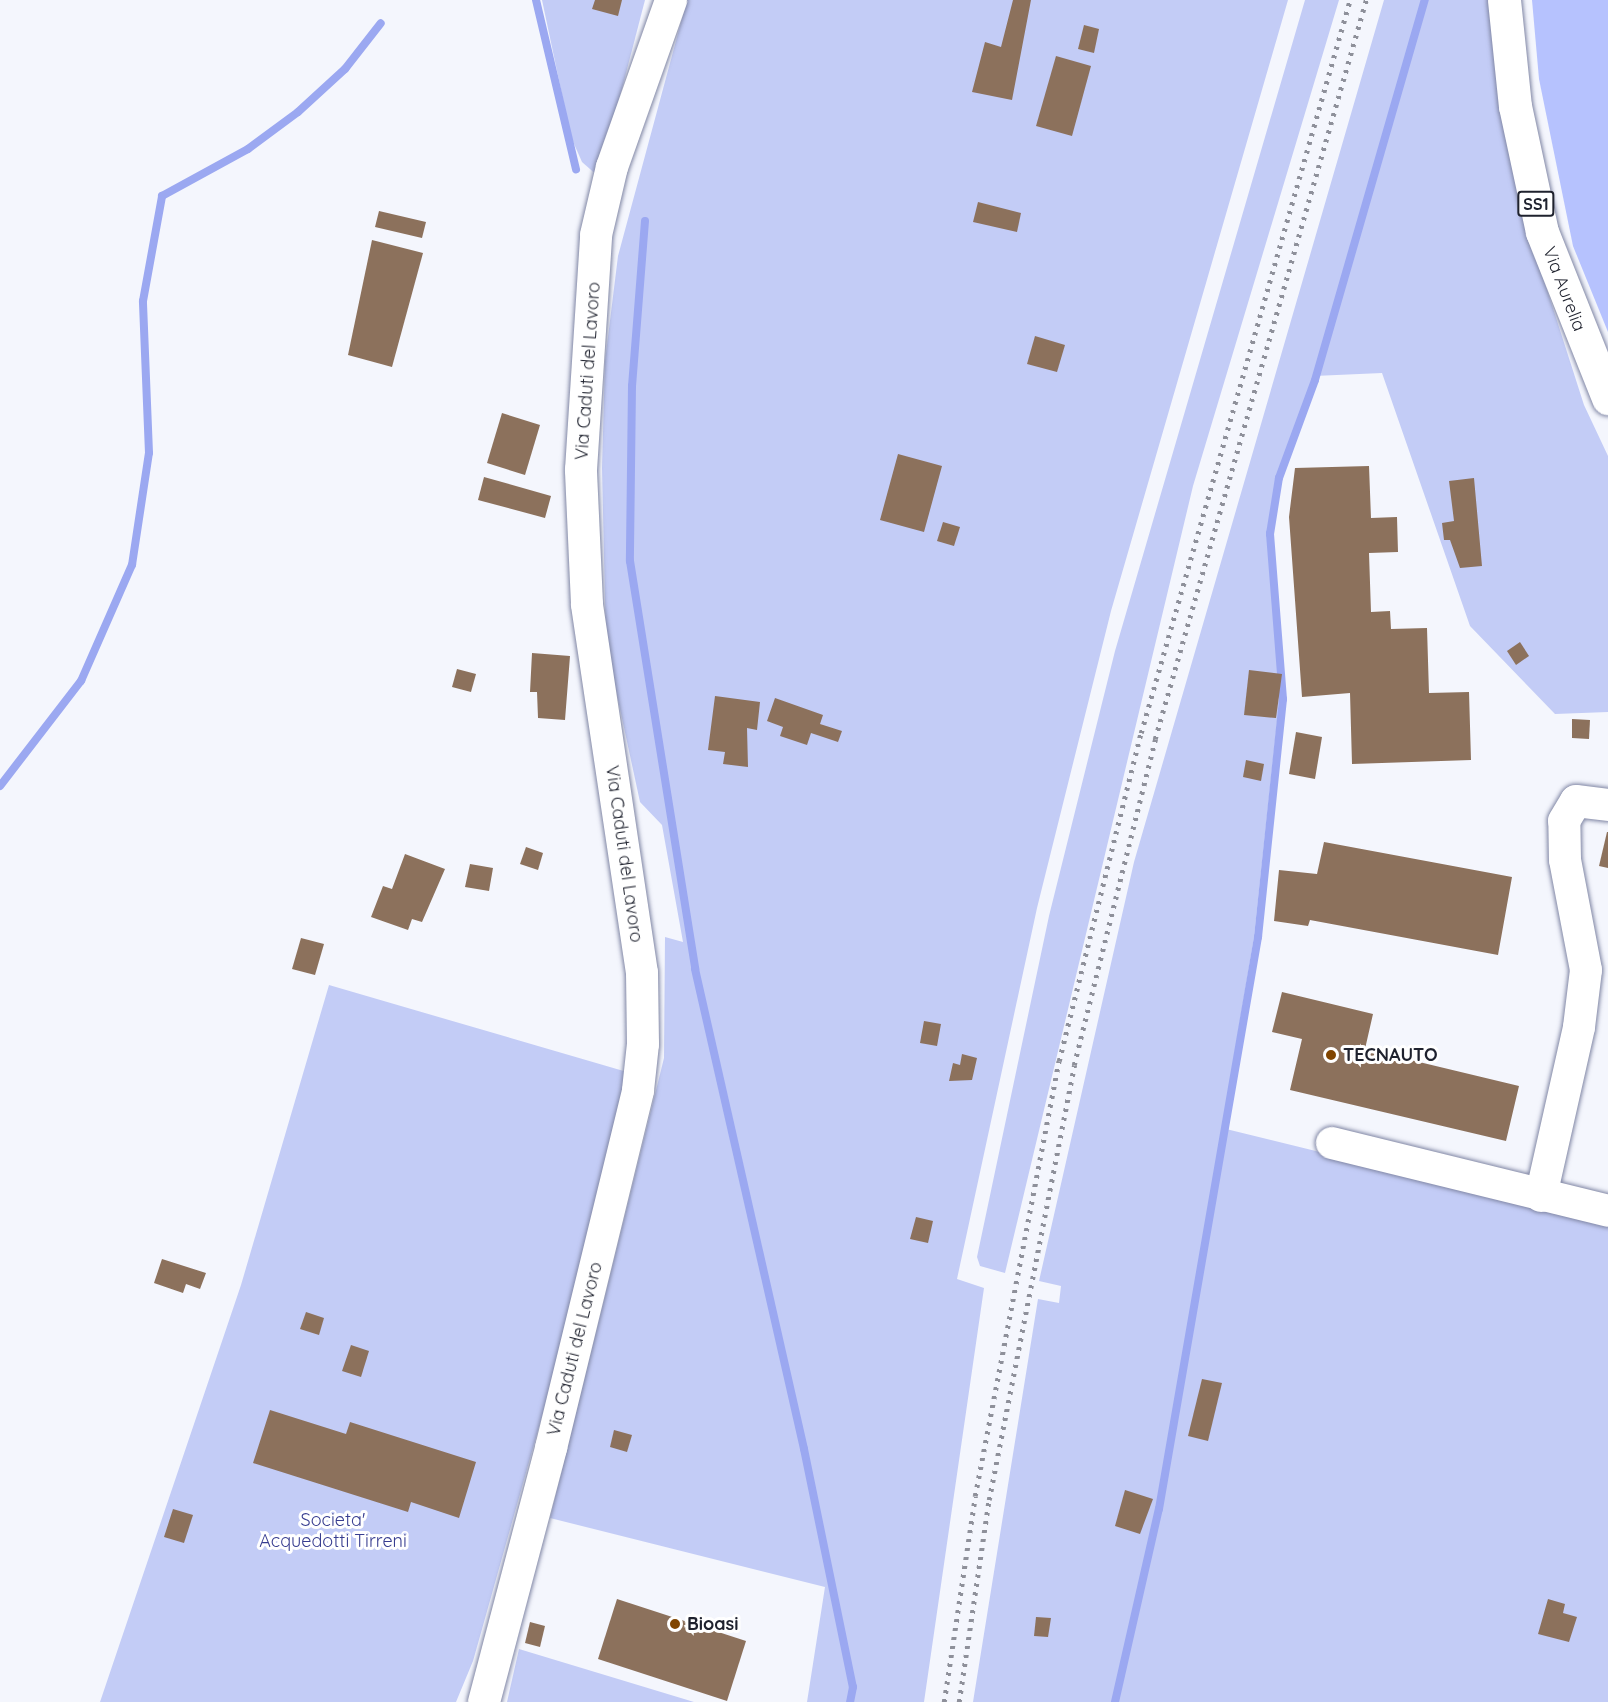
<!DOCTYPE html>
<html>
<head>
<meta charset="utf-8">
<style>
  body { margin:0 }
  #map { position:relative; width:1608px; height:1702px; overflow:hidden; background:#f4f6fd; font-family:Quicksand,sans-serif }
  div>[style] { position:absolute }
  .green>* { inset:0; background:#c3ccf6 }
  .forest>* { inset:0; background:#b6c2fe }
  .stream>* { height:8px; margin:-4px; padding:0 4px; transform-origin:4px; border-radius:4px; background:#9ba8f1 }
  .building>* { inset:0; background:#8c715c }
  .roads { filter:drop-shadow(0 0 2px #8187a5) drop-shadow(0 0 2px #8187a5) }
  .minor>* { height:32px; margin:-16px; padding:0 16px; transform-origin:16px; border-radius:16px; background:#fff }
  .major>* { height:33px; margin:-16.5px; padding:0 16.5px; transform-origin:16.5px; border-radius:16.5px; background:#fff }
  .rail>* { height:4.5px; margin-top:-2.25px; transform-origin:0; background:repeating-linear-gradient(90deg,#8e909a 0 3px,transparent 0 9px) }
  .dots>* { width:16px; height:16px; translate:-50% -50%; box-sizing:border-box; border:3px solid #fff; border-radius:50% }
  span { translate:-50% -50%; white-space:nowrap; text-align:center; line-height:1.15; -webkit-text-stroke:6px #fff; paint-order:stroke }
  .shield-label span { padding:2px 4px; background:#fff; border:2px solid; border-radius:4px; -webkit-text-stroke-width:0 }
  .shield-label { font-size:16px; color:#1f222e; font-weight:700 }
  .street-label { font-size:18px; color:#1f222e }
  .poi-label { font-size:18px; color:#1f222e; font-weight:700 }
  .left { translate:0 -50%; text-align:left }
  .park-label { font-size:18px; color:#373d90 }
</style>
</head>
<body>
<div id="map">
  <div class="green">
    <i style="clip-path:polygon(542px 0,645px 0,599px 177px,582px 162px,571px 137px)"></i>
    <i style="clip-path:polygon(687px 0,1288px 0,1111px 611px,1037px 908px,957px 1279px,984px 1288px,924px 1702px,807px 1702px,825px 1587px,550px 1518px,664px 1058px,665px 937px,683px 942px,662px 825px,640px 802px,606px 644px,602px 468px,605px 361px,618px 256px)"></i>
    <i style="clip-path:polygon(1305px 0,1339px 0,1193px 486px,1005px 1273px,980px 1266px,977px 1257px,1049px 916px,1115px 651px)"></i>
    <i style="clip-path:polygon(1384px 0,1423px 0,1366px 197px,1425px 0,1488px 0,1525px 221px,1584px 405px,1608px 456px,1608px 712px,1555px 714px,1470px 626px,1382px 373px,1314px 376px,1277px 477px,1267px 531px,1282px 675px,1254px 937px,1222px 1128px,1608px 1223px,1608px 1702px,973px 1702px,1038px 1299px,1059px 1303px,1061px 1286px,1039px 1281px,1134px 862px)"></i>
    <i style="clip-path:polygon(329px 985px,627px 1072px,569px 1320px,473px 1661px,456px 1702px,100px 1702px,241px 1285px)"></i>
    <i style="clip-path:polygon(519px 1649px,694px 1702px,507px 1702px)"></i>
  </div>
  <div class="forest">
    <i style="clip-path:polygon(1532px 0,1608px 0,1608px 332px,1573px 246px,1539px 79px)"></i>
  </div>
  <div class="stream">
    <i style="left:536px;top:0;width:174px;rotate:76.7deg"></i>
    <i style="left:645px;top:221px;width:166px;rotate:94.5deg"></i>
    <i style="left:632px;top:386px;width:175px;rotate:90.7deg"></i>
    <i style="left:630px;top:561px;width:413px;rotate:80.9deg"></i>
    <i style="left:695px;top:969px;width:492px;rotate:77.2deg"></i>
    <i style="left:804px;top:1449px;width:243px;rotate:78.4deg"></i>
    <i style="left:853px;top:1687px;width:15px;rotate:101deg"></i>
    <i style="left:0;top:786px;width:133px;rotate:-52.4deg"></i>
    <i style="left:81px;top:681px;width:127px;rotate:-66.3deg"></i>
    <i style="left:132px;top:565px;width:113px;rotate:-81.4deg"></i>
    <i style="left:149px;top:453px;width:152px;rotate:-92.3deg"></i>
    <i style="left:143px;top:301px;width:107px;rotate:-79.7deg"></i>
    <i style="left:162px;top:196px;width:98px;rotate:-28.7deg"></i>
    <i style="left:248px;top:149px;width:62px;rotate:-36.5deg"></i>
    <i style="left:298px;top:112px;width:64px;rotate:-42.5deg"></i>
    <i style="left:345px;top:69px;width:58px;rotate:-52deg"></i>
    <i style="left:1115px;top:1702px;width:198px;rotate:-77.2deg"></i>
    <i style="left:1159px;top:1509px;width:581px;rotate:-80.18deg"></i>
    <i style="left:1258px;top:937px;width:239px;rotate:-84deg"></i>
    <i style="left:1283px;top:699px;width:166px;rotate:-94.5deg"></i>
    <i style="left:1270px;top:534px;width:57px;rotate:-80.9deg"></i>
    <i style="left:1279px;top:478px;width:104px;rotate:-69.8deg"></i>
    <i style="left:1315px;top:380px;width:396px;rotate:-73.9deg"></i>
  </div>
  <div class="building">
    <i style="clip-path:polygon(595px 0,622px 0,618px 16px,592px 9px)"></i>
    <i style="clip-path:polygon(1013px 0,1031px 0,1012px 100px,972px 92px,985px 42px,1001px 47px)"></i>
    <i style="clip-path:polygon(1084px 25px,1099px 29px,1094px 53px,1078px 49px)"></i>
    <i style="clip-path:polygon(1056px 56px,1091px 66px,1072px 136px,1036px 126px)"></i>
    <i style="clip-path:polygon(978px 202px,1021px 213px,1017px 232px,973px 222px)"></i>
    <i style="clip-path:polygon(379px 211px,426px 222px,422px 238px,375px 227px)"></i>
    <i style="clip-path:polygon(372px 240px,423px 253px,392px 367px,348px 355px)"></i>
    <i style="clip-path:polygon(1035px 336px,1065px 345px,1057px 372px,1027px 364px)"></i>
    <i style="clip-path:polygon(502px 413px,540px 425px,525px 475px,487px 463px)"></i>
    <i style="clip-path:polygon(898px 454px,942px 466px,924px 532px,880px 520px)"></i>
    <i style="clip-path:polygon(1369px 466px,1371px 518px,1397px 517px,1398px 552px,1369px 553px,1371px 612px,1390px 611px,1391px 629px,1427px 628px,1429px 693px,1469px 692px,1471px 760px,1352px 764px,1350px 693px,1302px 697px,1289px 517px,1295px 468px)"></i>
    <i style="clip-path:polygon(484px 477px,551px 496px,545px 518px,478px 500px)"></i>
    <i style="clip-path:polygon(1474px 478px,1482px 566px,1460px 568px,1450px 540px,1444px 540px,1442px 523px,1454px 521px,1449px 481px)"></i>
    <i style="clip-path:polygon(943px 522px,960px 527px,954px 546px,937px 541px)"></i>
    <i style="clip-path:polygon(1520px 642px,1529px 656px,1516px 665px,1507px 651px)"></i>
    <i style="clip-path:polygon(532px 653px,570px 656px,565px 720px,538px 718px,537px 692px,530px 692px)"></i>
    <i style="clip-path:polygon(457px 669px,476px 674px,471px 692px,452px 687px)"></i>
    <i style="clip-path:polygon(1249px 670px,1282px 674px,1276px 718px,1244px 715px)"></i>
    <i style="clip-path:polygon(715px 696px,760px 702px,757px 730px,747px 728px,748px 767px,723px 764px,725px 752px,708px 750px)"></i>
    <i style="clip-path:polygon(775px 698px,823px 715px,820px 724px,842px 731px,838px 742px,811px 733px,807px 745px,780px 736px,783px 727px,767px 721px)"></i>
    <i style="clip-path:polygon(1572px 719px,1590px 720px,1589px 739px,1572px 738px)"></i>
    <i style="clip-path:polygon(1296px 732px,1322px 737px,1315px 779px,1289px 774px)"></i>
    <i style="clip-path:polygon(1246px 760px,1264px 764px,1261px 781px,1243px 777px)"></i>
    <i style="clip-path:polygon(1607px 832px,1608px 832px,1608px 868px,1599px 866px)"></i>
    <i style="clip-path:polygon(1324px 842px,1512px 877px,1498px 955px,1310px 920px,1308px 926px,1274px 921px,1279px 870px,1317px 874px)"></i>
    <i style="clip-path:polygon(526px 847px,543px 853px,538px 870px,520px 864px)"></i>
    <i style="clip-path:polygon(405px 854px,445px 869px,422px 922px,412px 919px,408px 930px,371px 917px,383px 886px,392px 889px)"></i>
    <i style="clip-path:polygon(470px 864px,493px 868px,489px 891px,465px 887px)"></i>
    <i style="clip-path:polygon(301px 938px,324px 944px,315px 975px,292px 969px)"></i>
    <i style="clip-path:polygon(1282px 992px,1373px 1014px,1365px 1049px,1519px 1086px,1506px 1141px,1290px 1090px,1302px 1039px,1272px 1032px)"></i>
    <i style="clip-path:polygon(924px 1021px,941px 1024px,937px 1046px,920px 1043px)"></i>
    <i style="clip-path:polygon(962px 1054px,977px 1058px,972px 1080px,949px 1081px,953px 1063px,960px 1065px)"></i>
    <i style="clip-path:polygon(916px 1217px,933px 1221px,928px 1243px,910px 1239px)"></i>
    <i style="clip-path:polygon(162px 1259px,206px 1273px,200px 1289px,186px 1284px,183px 1293px,154px 1283px)"></i>
    <i style="clip-path:polygon(306px 1312px,324px 1318px,319px 1335px,300px 1329px)"></i>
    <i style="clip-path:polygon(351px 1345px,369px 1351px,361px 1377px,342px 1371px)"></i>
    <i style="clip-path:polygon(1202px 1379px,1222px 1383px,1208px 1441px,1188px 1436px)"></i>
    <i style="clip-path:polygon(270px 1410px,346px 1434px,350px 1422px,476px 1462px,459px 1518px,411px 1502px,408px 1512px,253px 1463px)"></i>
    <i style="clip-path:polygon(614px 1430px,632px 1435px,627px 1452px,610px 1447px)"></i>
    <i style="clip-path:polygon(1125px 1490px,1153px 1499px,1140px 1534px,1115px 1526px)"></i>
    <i style="clip-path:polygon(173px 1509px,193px 1515px,184px 1543px,164px 1537px)"></i>
    <i style="clip-path:polygon(617px 1599px,746px 1641px,727px 1701px,598px 1659px)"></i>
    <i style="clip-path:polygon(1548px 1599px,1565px 1604px,1563px 1613px,1577px 1617px,1569px 1642px,1538px 1634px)"></i>
    <i style="clip-path:polygon(1036px 1617px,1051px 1618px,1048px 1637px,1034px 1636px)"></i>
    <i style="clip-path:polygon(530px 1622px,545px 1626px,540px 1647px,525px 1643px)"></i>
  </div>
  <div class="roads">
    <div class="minor">
      <i style="left:1332px;top:1143px;width:284px;rotate:13.8deg"></i>
      <i style="left:1541px;top:1196px;width:173px;rotate:-77.3deg"></i>
      <i style="left:1579px;top:1027px;width:57px;rotate:-83deg"></i>
      <i style="left:1586px;top:970px;width:112px;rotate:-100.8deg"></i>
      <i style="left:1565px;top:860px;width:39px;rotate:-91deg"></i>
      <i style="left:1564px;top:821px;width:23px;rotate:-59deg"></i>
      <i style="left:1576px;top:801px;width:32px;rotate:7deg"></i>
      <i style="left:484px;top:1702px;width:263px;rotate:-75.2deg"></i>
      <i style="left:551px;top:1448px;width:368px;rotate:-76.3deg"></i>
      <i style="left:638px;top:1090px;width:46px;rotate:-83.8deg"></i>
      <i style="left:643px;top:1044px;width:71px;rotate:-90.8deg"></i>
      <i style="left:642px;top:973px;width:373px;rotate:-98.5deg"></i>
      <i style="left:587px;top:604px;width:134px;rotate:-92.6deg"></i>
      <i style="left:581px;top:470px;width:235px;rotate:-86.3deg"></i>
      <i style="left:596px;top:235px;width:70px;rotate:-76.8deg"></i>
      <i style="left:612px;top:167px;width:177px;rotate:-70.5deg"></i>
    </div>
    <div class="major">
      <i style="left:1504px;top:0;width:107px;rotate:84.1deg"></i>
      <i style="left:1515px;top:106px;width:129px;rotate:77.9deg"></i>
      <i style="left:1542px;top:232px;width:179px;rotate:68.3deg"></i>
    </div>
  </div>
  <div class="rail">
    <i style="left:944px;top:1702px;width:208px;rotate:-81.4deg"></i>
    <i style="left:975px;top:1496px;width:443px;rotate:-79.1deg"></i>
    <i style="left:1059px;top:1061px;width:338px;rotate:-76deg"></i>
    <i style="left:1141px;top:733px;width:762px;rotate:-74.09deg"></i>
    <i style="left:959px;top:1702px;width:204px;rotate:-81.6deg"></i>
    <i style="left:989px;top:1500px;width:443px;rotate:-78.9deg"></i>
    <i style="left:1074px;top:1065px;width:336px;rotate:-76deg"></i>
    <i style="left:1155px;top:739px;width:769px;rotate:-74.06deg"></i>
  </div>
  <div class="dots">
    <i style="left:1331px;top:1055px;background:#814500"></i>
    <i style="left:675px;top:1624px;background:#814500"></i>
  </div>
  <div class="shield-label">
    <span style="left:1536px;top:204px">SS1</span>
  </div>
  <div class="street-label">
    <span style="left:1564px;top:289px;rotate:69deg">Via Aurelia</span>
    <span style="left:588px;top:371px;rotate:-86deg">Via Caduti del Lavoro</span>
    <span style="left:624px;top:854px;rotate:82deg">Via Caduti del Lavoro</span>
    <span style="left:575px;top:1349px;rotate:-76deg">Via Caduti del Lavoro</span>
  </div>
  <div class="poi-label">
    <span class="left" style="left:1343px;top:1055px">TECNAUTO</span>
    <span class="left" style="left:687px;top:1624px">Bioasi</span>
  </div>
  <div class="park-label">
    <span style="left:333px;top:1531px">Societa'<br>Acquedotti Tirreni</span>
  </div>
</div>
</body>
</html>
